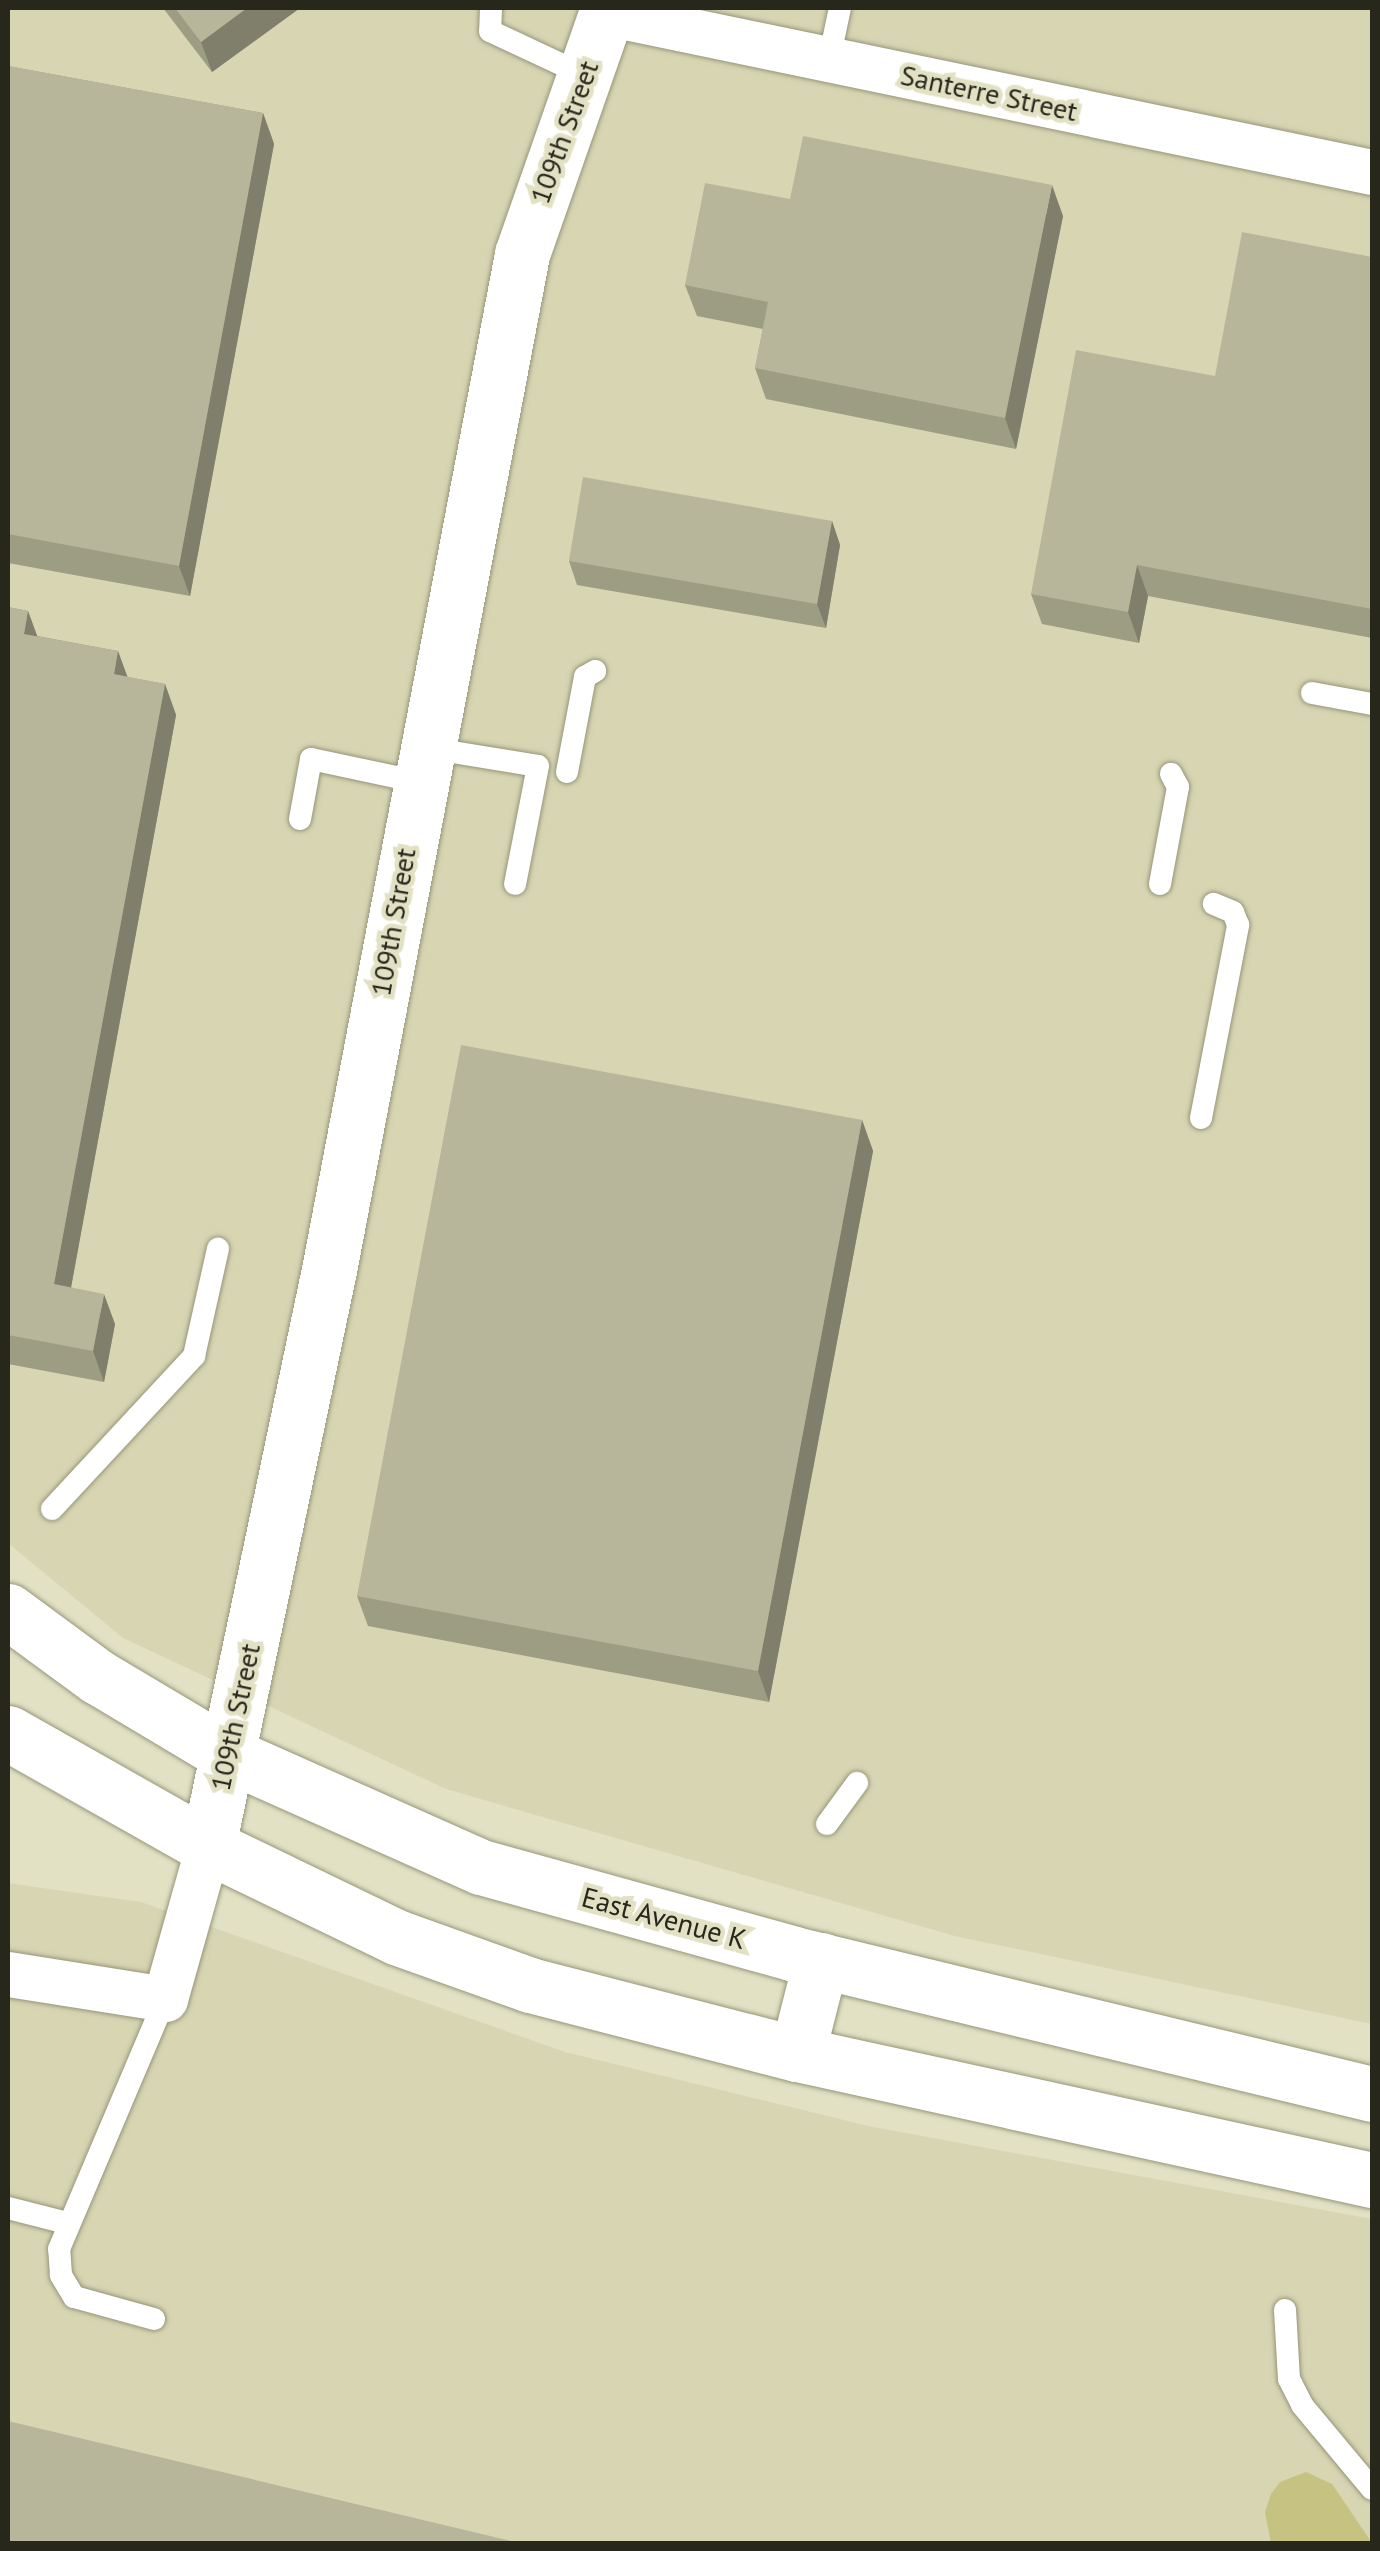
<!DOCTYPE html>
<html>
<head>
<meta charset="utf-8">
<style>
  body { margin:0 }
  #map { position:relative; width:1380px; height:2551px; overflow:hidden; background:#e2e1c4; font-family:"PT Sans",sans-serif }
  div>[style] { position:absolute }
  .built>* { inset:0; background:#d7d5b2 }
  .green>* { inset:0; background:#c6c281 }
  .roads { filter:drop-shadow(0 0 2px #97967b) drop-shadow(0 0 2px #97967b) }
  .service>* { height:22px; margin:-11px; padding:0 11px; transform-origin:11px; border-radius:11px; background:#fff }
  .minor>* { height:45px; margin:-22.5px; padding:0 22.5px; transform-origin:22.5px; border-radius:22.5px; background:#fff }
  .tertiary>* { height:55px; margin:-27.5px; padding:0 27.5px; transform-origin:27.5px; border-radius:27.5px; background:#fff }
  .wall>* { inset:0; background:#9d9d84 }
  .shaded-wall>* { inset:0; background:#807f6c }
  .building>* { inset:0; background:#b7b69a }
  span { translate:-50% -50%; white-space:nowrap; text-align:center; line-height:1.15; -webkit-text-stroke:9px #e2e1c4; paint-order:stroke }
  .street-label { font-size:28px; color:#28271c }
  .frame { position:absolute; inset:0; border:10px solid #28271c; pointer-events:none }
</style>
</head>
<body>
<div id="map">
  <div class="built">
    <i style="clip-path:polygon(8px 8px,1372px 8px,1372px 2024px,955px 1936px,446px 1789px,123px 1638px,8px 1543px)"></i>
    <i style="clip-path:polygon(8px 1883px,141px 1902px,565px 2052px,868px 2126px,1372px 2219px,1372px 2543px,8px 2544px)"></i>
  </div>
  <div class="green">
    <i style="clip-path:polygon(1306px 2472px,1332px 2484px,1372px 2543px,1271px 2543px,1265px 2512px,1271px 2494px,1280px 2482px)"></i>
  </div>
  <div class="roads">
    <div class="service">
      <i style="left:491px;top:8px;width:23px;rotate:92deg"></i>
      <i style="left:490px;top:31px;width:104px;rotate:25.1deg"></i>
      <i style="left:829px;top:60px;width:53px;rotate:-78.1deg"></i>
      <i style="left:1312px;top:693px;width:61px;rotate:10.4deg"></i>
      <i style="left:428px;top:748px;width:111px;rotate:9.3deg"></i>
      <i style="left:538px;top:766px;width:120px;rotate:101deg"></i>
      <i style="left:567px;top:772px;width:97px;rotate:-79.3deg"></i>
      <i style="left:585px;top:677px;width:12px;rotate:-31deg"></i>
      <i style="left:300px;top:819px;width:61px;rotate:-79.6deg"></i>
      <i style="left:311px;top:759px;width:110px;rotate:12deg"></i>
      <i style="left:1160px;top:884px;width:99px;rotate:-79.5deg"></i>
      <i style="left:1178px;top:787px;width:15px;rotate:-118deg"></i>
      <i style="left:1201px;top:1118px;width:197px;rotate:-79.1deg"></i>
      <i style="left:1238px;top:925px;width:14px;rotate:-111deg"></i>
      <i style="left:1233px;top:912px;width:21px;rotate:-157deg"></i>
      <i style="left:52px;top:1509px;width:209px;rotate:-47.1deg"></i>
      <i style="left:194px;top:1356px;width:110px;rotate:-77.4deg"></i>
      <i style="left:827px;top:1824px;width:51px;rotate:-53.8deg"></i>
      <i style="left:8px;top:2208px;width:61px;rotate:14.3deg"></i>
      <i style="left:1285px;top:2310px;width:69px;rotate:86.7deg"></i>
      <i style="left:1289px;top:2379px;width:29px;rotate:63deg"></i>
      <i style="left:1302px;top:2405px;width:109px;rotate:50.2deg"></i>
      <i style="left:154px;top:2319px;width:83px;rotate:-164.6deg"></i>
      <i style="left:74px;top:2297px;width:26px;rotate:-121deg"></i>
      <i style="left:61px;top:2275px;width:26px;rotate:-94deg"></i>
      <i style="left:59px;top:2249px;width:272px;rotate:-67deg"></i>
    </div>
    <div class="minor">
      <i style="left:606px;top:13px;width:782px;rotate:11.73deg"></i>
      <i style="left:8px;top:1974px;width:159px;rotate:9deg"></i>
      <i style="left:165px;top:1999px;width:159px;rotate:-74.3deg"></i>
    </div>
    <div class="tertiary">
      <i style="left:8px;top:1611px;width:112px;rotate:36.3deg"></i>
      <i style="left:98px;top:1677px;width:150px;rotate:30.8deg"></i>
      <i style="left:227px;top:1754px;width:278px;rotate:24deg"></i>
      <i style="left:481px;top:1867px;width:325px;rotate:15.5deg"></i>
      <i style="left:794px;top:1954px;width:595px;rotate:13.62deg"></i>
      <i style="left:8px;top:1733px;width:230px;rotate:29.5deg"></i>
      <i style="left:208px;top:1846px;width:209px;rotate:25.8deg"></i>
      <i style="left:396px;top:1937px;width:142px;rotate:19.7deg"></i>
      <i style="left:530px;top:1985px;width:276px;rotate:14.5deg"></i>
      <i style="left:797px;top:2054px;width:589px;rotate:12.36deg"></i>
      <i style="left:208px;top:1846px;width:589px;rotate:-78.14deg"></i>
      <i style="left:329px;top:1270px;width:1034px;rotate:-79.24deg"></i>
      <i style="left:522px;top:254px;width:261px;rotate:-70.7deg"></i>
      <i style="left:797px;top:2054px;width:97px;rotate:-75.7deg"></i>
    </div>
  </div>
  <div class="wall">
    <i style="clip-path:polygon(163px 8px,300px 8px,212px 72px)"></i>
    <i style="clip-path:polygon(8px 66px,263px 113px,274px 144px,190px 596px,8px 563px)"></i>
    <i style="clip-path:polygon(790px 199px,1063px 216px,1016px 449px,766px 399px,755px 368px,763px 329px,697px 316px,685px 285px)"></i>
    <i style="clip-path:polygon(1372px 257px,1372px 638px,1148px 596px,1139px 643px,1042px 624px,1031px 594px)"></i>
    <i style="clip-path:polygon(832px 521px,840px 545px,826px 628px,577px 585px,569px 561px)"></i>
    <i style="clip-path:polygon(8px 607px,28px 611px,37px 636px,118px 651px,127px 677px,165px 684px,176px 715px,71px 1287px,115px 1324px,104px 1382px,8px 1364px)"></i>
    <i style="clip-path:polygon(862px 1120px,873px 1151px,769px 1702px,368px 1626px,357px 1596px)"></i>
  </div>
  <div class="shaded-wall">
    <i style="clip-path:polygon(247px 8px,300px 8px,212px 72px,201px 42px)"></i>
    <i style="clip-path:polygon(263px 113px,274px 144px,190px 596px,179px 566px)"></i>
    <i style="clip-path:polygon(1052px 185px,1063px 216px,1016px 449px,1005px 418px)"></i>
    <i style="clip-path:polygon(832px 521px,840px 545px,826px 628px,817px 604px)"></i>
    <i style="clip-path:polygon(1137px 565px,1148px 596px,1139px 643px,1128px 612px)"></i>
    <i style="clip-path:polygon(28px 611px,39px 641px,24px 634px)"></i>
    <i style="clip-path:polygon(118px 651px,129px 681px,114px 674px)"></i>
    <i style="clip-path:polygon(165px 684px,176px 715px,66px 1315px,54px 1284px)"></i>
    <i style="clip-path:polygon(862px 1120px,873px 1151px,769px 1702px,758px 1671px)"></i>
    <i style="clip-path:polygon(104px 1294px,115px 1324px,104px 1382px,93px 1351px)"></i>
  </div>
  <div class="building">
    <i style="clip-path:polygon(175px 8px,247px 8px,201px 42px)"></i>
    <i style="clip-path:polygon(8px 66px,263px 113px,179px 566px,8px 534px)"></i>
    <i style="clip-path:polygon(803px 136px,1052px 185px,1005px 418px,755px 368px,768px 302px,685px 285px,705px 183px,790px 199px)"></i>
    <i style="clip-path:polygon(1242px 232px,1372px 257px,1372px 609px,1137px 565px,1128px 612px,1031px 594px,1076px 350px,1215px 376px)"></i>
    <i style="clip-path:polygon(583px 477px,832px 521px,817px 604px,569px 561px)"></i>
    <i style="clip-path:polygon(8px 607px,28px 611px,24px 634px,118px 651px,114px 674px,165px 684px,54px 1284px,104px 1294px,93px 1351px,8px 1335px)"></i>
    <i style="clip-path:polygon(461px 1045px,862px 1120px,758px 1671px,357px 1596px)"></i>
    <i style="clip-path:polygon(8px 2421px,524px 2544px,8px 2544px)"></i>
  </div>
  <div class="street-label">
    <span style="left:989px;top:93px;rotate:12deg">Santerre Street</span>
    <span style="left:564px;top:132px;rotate:-70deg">109th Street</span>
    <span style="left:393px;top:922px;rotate:-80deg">109th Street</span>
    <span style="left:235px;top:1717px;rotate:-78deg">109th Street</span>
    <span style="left:664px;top:1918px;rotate:15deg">East Avenue K</span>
  </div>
  <div class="frame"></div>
</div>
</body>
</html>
